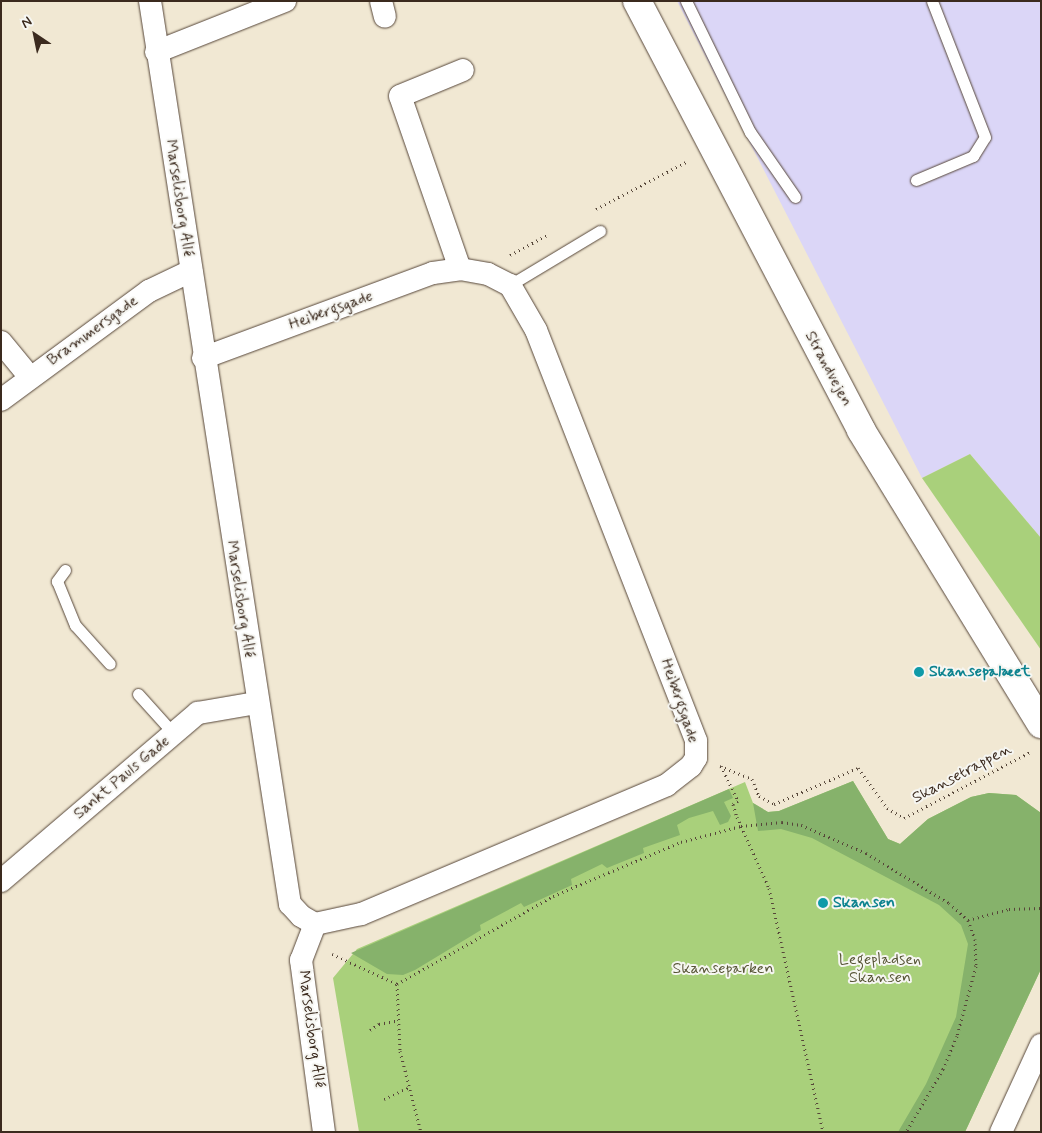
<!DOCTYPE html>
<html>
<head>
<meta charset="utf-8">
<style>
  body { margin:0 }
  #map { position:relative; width:1042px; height:1133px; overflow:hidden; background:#f1e8d3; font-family:Mynerve,sans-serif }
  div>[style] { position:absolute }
  .built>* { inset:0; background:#dbd6f7 }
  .green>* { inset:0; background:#a9d07b }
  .forest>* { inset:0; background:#86b26b }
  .path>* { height:3px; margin-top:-1.5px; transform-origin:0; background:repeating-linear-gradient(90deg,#564639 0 1px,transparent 0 5px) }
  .roads { filter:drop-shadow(0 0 1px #564639) drop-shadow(0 0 1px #564639) }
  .service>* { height:11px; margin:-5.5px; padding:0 5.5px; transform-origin:5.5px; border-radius:5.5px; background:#fff }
  .minor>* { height:22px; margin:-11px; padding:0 11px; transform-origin:11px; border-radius:11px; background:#fff }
  .tertiary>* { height:28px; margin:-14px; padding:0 14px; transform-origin:14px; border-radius:14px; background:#fff }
  .dots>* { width:14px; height:14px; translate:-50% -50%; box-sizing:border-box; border:2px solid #f6f6f2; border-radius:50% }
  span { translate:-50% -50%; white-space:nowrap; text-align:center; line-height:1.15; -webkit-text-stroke:4px #f6f6f2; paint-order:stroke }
  .street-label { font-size:16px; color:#3b2a1e }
  .culture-label { font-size:16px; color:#0d838f; font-weight:700 }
  .left { translate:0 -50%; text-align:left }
  .park-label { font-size:16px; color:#565435 }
  .frame { position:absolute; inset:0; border:2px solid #3b2a1e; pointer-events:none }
  .north { position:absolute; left:10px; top:10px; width:50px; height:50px; -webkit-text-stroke:4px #f6f6f2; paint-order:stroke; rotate:326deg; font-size:14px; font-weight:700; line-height:20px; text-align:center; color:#3b2a1e }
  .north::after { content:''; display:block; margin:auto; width:18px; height:22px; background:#3b2a1e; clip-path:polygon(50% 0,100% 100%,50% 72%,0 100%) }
</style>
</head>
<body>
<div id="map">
  <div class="built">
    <i style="clip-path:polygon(677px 1px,1041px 1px,1041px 538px,970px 454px,922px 478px)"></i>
  </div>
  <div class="green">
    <i style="clip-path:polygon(970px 454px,1041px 538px,1041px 650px,922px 478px)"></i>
    <i style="clip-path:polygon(853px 781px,888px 839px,900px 844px,928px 819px,971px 797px,989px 793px,1016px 795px,1041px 813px,1041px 969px,965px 1132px,359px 1132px,333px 978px,357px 949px,745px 782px,753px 803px,768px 812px,779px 811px)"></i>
  </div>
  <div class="forest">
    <i style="clip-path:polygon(853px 781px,888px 839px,900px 844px,928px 819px,971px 797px,989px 793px,1016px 795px,1041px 813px,1041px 969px,965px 1132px,898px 1132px,926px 1084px,956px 1017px,968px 944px,961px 925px,939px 905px,812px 838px,781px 829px,758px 831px,753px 803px,768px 812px,779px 811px)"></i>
    <i style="clip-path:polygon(729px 789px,733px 798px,724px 802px,731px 816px,728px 822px,720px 825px,713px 811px,689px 818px,677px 825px,680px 835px,643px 848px,644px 853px,607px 868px,602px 864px,571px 879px,572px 885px,524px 907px,521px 903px,480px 925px,481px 930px,415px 970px,403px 975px,387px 974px,351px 953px)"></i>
  </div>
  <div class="path">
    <i style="left:596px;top:209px;width:104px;rotate:-27.6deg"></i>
    <i style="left:510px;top:255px;width:44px;rotate:-28.3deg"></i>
    <i style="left:720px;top:766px;width:35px;rotate:22deg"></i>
    <i style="left:752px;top:779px;width:18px;rotate:68deg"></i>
    <i style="left:759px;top:796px;width:17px;rotate:28deg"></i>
    <i style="left:774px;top:804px;width:91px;rotate:-23.2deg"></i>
    <i style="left:858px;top:768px;width:49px;rotate:54.1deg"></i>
    <i style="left:887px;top:808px;width:20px;rotate:30deg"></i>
    <i style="left:904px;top:818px;width:144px;rotate:-27.6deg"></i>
    <i style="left:721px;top:766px;width:39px;rotate:64deg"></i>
    <i style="left:738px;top:801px;width:6px;rotate:149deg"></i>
    <i style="left:733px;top:804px;width:14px;rotate:73deg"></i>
    <i style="left:737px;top:817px;width:78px;rotate:65.7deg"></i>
    <i style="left:769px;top:888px;width:250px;rotate:77.5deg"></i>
    <i style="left:968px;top:920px;width:42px;rotate:-15deg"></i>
    <i style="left:1009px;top:909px;width:32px;rotate:-2deg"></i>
    <i style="left:332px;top:954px;width:72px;rotate:24.8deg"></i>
    <i style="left:397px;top:984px;width:179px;rotate:-29.4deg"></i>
    <i style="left:553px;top:896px;width:139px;rotate:-22.9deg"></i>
    <i style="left:681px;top:842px;width:62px;rotate:-14.9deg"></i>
    <i style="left:741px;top:826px;width:41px;rotate:-5.6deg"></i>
    <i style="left:782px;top:822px;width:19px;rotate:9deg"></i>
    <i style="left:801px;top:825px;width:71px;rotate:23.3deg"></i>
    <i style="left:866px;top:853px;width:97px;rotate:31.1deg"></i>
    <i style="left:949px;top:903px;width:25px;rotate:42deg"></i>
    <i style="left:968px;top:920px;width:20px;rotate:70deg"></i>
    <i style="left:975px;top:939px;width:27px;rotate:88deg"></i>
    <i style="left:976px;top:966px;width:73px;rotate:105.2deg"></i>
    <i style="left:957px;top:1036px;width:36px;rotate:113deg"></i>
    <i style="left:943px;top:1069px;width:73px;rotate:120.4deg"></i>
    <i style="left:397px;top:984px;width:67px;rotate:87.4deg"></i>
    <i style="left:400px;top:1051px;width:84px;rotate:75.5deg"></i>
    <i style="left:370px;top:1030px;width:11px;rotate:-34deg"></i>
    <i style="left:379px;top:1024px;width:20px;rotate:-11deg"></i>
    <i style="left:384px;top:1099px;width:29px;rotate:-25deg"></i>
  </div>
  <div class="roads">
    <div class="service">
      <i style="left:686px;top:1px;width:146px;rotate:64deg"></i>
      <i style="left:750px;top:132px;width:79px;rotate:55.3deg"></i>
      <i style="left:916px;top:180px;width:62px;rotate:-22.8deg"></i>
      <i style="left:973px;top:156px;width:22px;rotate:-58deg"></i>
      <i style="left:985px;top:137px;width:146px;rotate:-111.3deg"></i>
      <i style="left:510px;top:285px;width:105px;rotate:-31deg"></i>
      <i style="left:65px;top:570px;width:14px;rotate:126deg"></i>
      <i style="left:57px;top:581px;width:48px;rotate:67.8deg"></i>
      <i style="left:75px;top:625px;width:52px;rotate:48.1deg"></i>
      <i style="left:138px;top:694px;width:54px;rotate:48deg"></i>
    </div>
    <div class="minor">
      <i style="left:150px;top:1px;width:914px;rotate:81.19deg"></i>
      <i style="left:290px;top:904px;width:16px;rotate:47deg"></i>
      <i style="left:301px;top:916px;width:16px;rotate:30deg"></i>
      <i style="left:381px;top:1px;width:16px;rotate:76deg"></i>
      <i style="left:156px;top:52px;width:139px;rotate:-21.6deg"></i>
      <i style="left:460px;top:269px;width:183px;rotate:-109.1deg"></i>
      <i style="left:400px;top:96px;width:68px;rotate:-22.4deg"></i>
      <i style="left:1px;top:342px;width:45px;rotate:50.4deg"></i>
      <i style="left:203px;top:358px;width:245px;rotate:-20.3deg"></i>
      <i style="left:433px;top:273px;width:27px;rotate:-8deg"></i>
      <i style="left:460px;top:269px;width:28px;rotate:10deg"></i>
      <i style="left:488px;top:274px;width:25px;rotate:27deg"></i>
      <i style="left:510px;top:285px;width:52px;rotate:60deg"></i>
      <i style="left:536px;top:330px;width:441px;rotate:68.7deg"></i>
      <i style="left:696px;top:741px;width:17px;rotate:90deg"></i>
      <i style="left:696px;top:758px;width:9px;rotate:122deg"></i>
      <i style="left:691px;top:766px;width:31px;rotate:142deg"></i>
      <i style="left:667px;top:785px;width:332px;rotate:157.1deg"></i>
      <i style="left:361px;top:914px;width:47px;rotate:167.7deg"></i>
      <i style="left:1px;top:400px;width:184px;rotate:-36.4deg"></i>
      <i style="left:149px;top:291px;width:47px;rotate:-25.5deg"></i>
      <i style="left:1px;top:881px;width:259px;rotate:-40.5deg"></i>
      <i style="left:198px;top:713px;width:59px;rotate:-9.8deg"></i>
      <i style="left:315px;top:924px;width:39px;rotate:111deg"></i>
      <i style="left:301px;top:960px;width:174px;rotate:82.4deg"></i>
      <i style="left:1001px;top:1132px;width:96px;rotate:-65.3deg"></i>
    </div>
    <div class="tertiary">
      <i style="left:637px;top:1px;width:484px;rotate:62.4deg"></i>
      <i style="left:861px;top:430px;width:345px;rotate:58.5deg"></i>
    </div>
  </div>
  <div class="dots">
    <i style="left:919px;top:672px;background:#0f9aa8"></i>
    <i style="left:823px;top:903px;background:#0f9aa8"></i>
  </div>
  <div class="street-label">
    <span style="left:179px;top:198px;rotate:81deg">Marselisborg Allé</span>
    <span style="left:331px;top:311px;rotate:-20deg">Heibergsgade</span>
    <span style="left:93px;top:331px;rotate:-36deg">Brammersgade</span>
    <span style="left:828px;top:369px;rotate:62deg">Strandvejen</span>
    <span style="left:240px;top:599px;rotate:81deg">Marselisborg Allé</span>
    <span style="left:679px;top:701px;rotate:71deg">Heibergsgade</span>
    <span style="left:962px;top:774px;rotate:-28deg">Skansetrappen</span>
    <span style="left:122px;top:778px;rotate:-40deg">Sankt Pauls Gade</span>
    <span style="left:311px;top:1029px;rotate:82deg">Marselisborg Allé</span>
  </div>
  <div class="culture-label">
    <span class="left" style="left:929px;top:672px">Skansepalæet</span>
    <span class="left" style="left:833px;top:903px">Skansen</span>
  </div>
  <div class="park-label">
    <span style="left:880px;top:969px">Legepladsen<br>Skansen</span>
    <span style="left:723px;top:969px">Skanseparken</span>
  </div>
  <div class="frame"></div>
  <div class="north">N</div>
</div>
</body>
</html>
